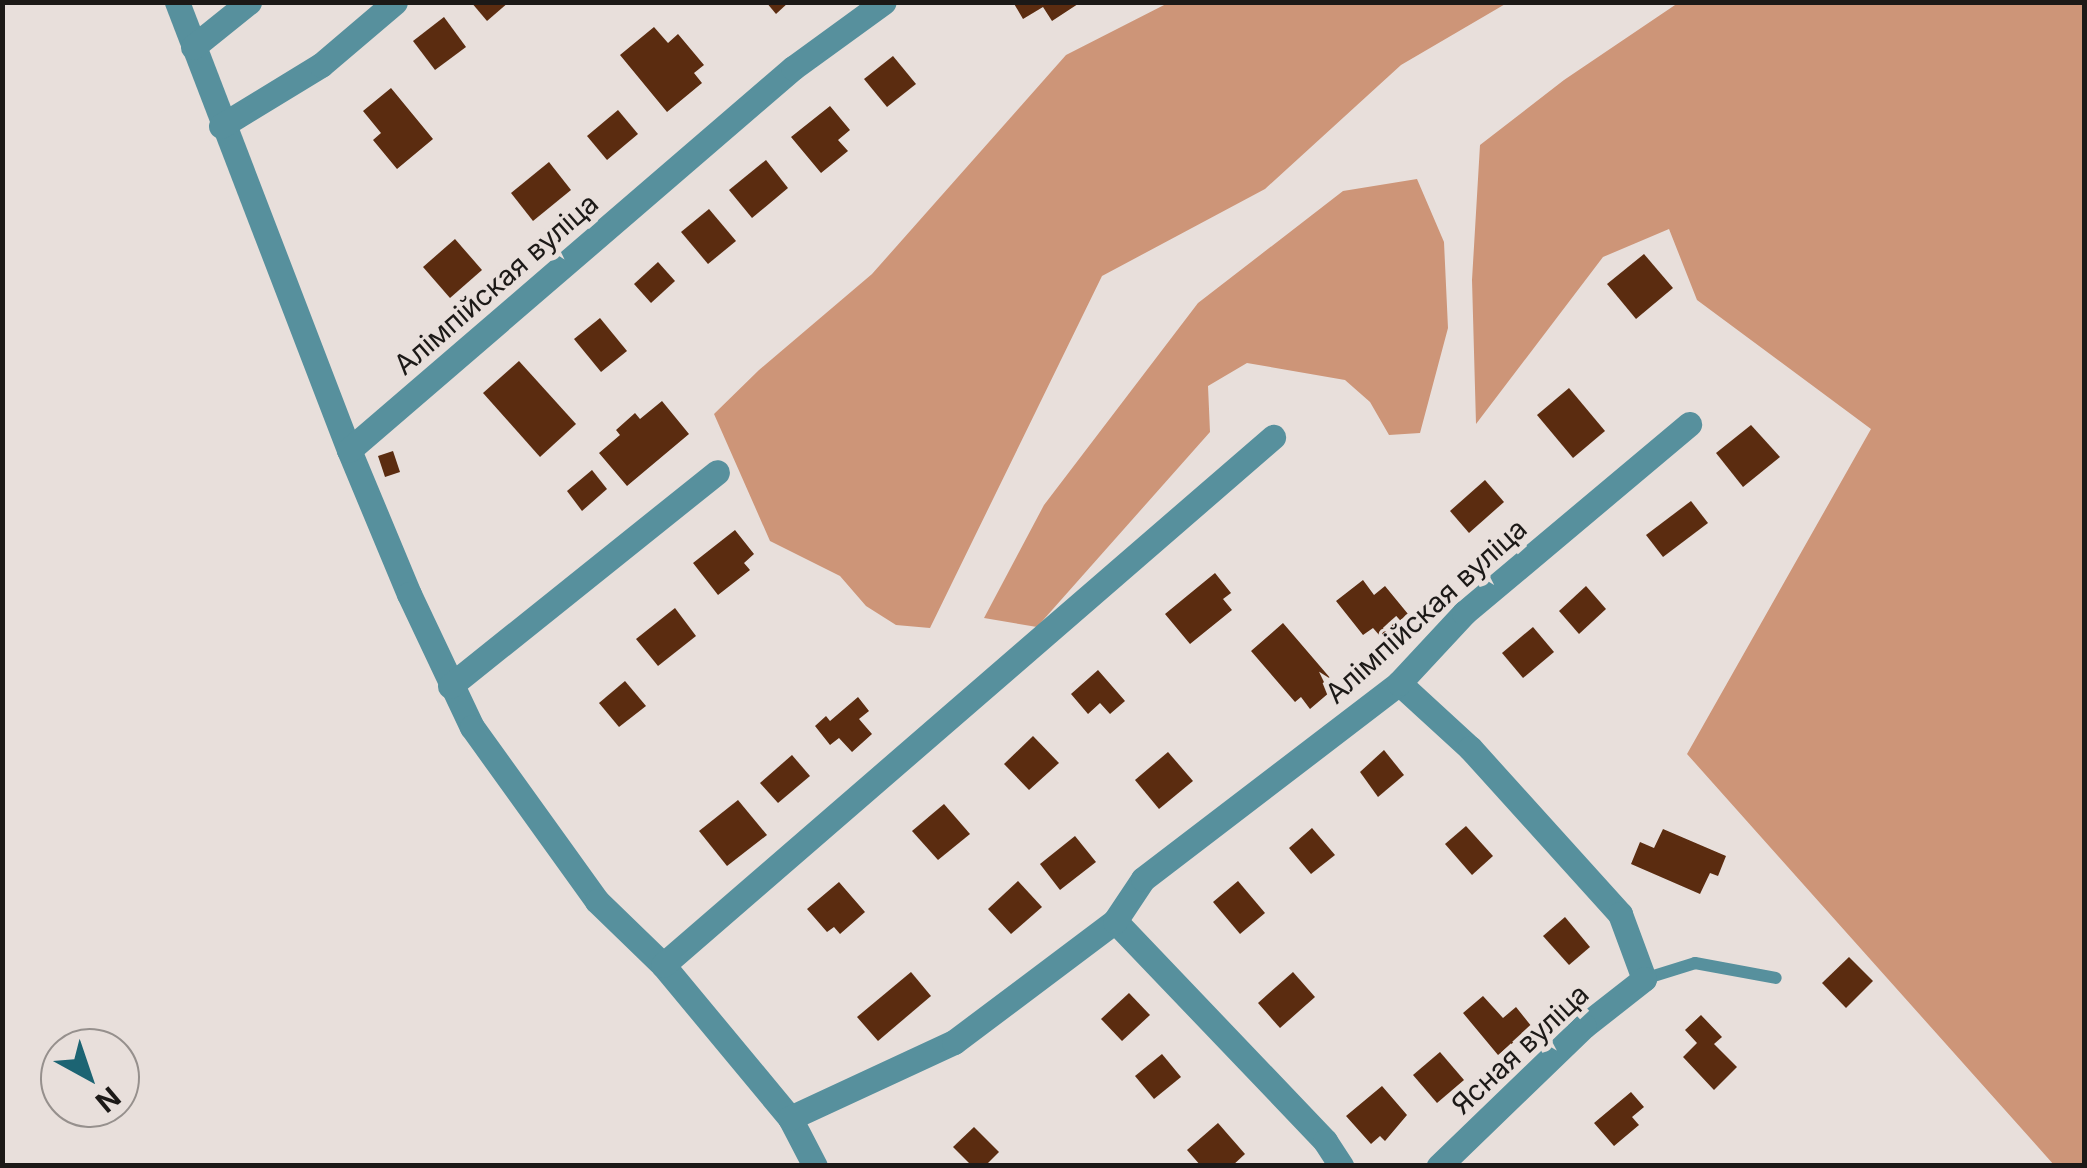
<!DOCTYPE html>
<html>
<head>
<meta charset="utf-8">
<style>
  body { margin:0 }
  #map { position:relative; width:2087px; height:1168px; overflow:hidden; background:#e8dfdb; font-family:Inter,sans-serif }
  div>[style] { position:absolute }
  .forest>* { inset:0; background:#cd9578 }
  .building>* { inset:0; background:#5b2c10 }
  .service>* { height:12px; margin:-6px; padding:0 6px; transform-origin:6px; border-radius:6px; background:#57909d }
  .minor>* { height:25px; margin:-12.5px; padding:0 12.5px; transform-origin:12.5px; border-radius:12.5px; background:#57909d }
  span { translate:-50% -50%; white-space:nowrap; text-align:center; line-height:1.15; -webkit-text-stroke:10px #e8dfdb; paint-order:stroke }
  .street-label { font-size:28px; color:#1c1917 }
  .frame { position:absolute; inset:0; border:5px solid #1c1917; pointer-events:none }
  .north { position:absolute; left:40px; top:1028px; width:100px; height:100px; box-sizing:border-box; background:#e8dfdb; border:2px solid #96908d; border-radius:50%; rotate:140deg; font-size:28px; font-weight:700; line-height:40px; text-align:center; color:#1c1917 }
  .north::after { content:''; display:block; margin:auto; width:35px; height:45px; background:#1c6473; clip-path:polygon(50% 0,100% 100%,50% 72%,0 100%) }
</style>
</head>
<body>
<div id="map">
  <div class="forest">
    <i style="clip-path:polygon(1168px 3px,1507px 3px,1401px 65px,1265px 189px,1102px 276px,930px 628px,896px 625px,866px 606px,840px 576px,770px 541px,714px 414px,759px 370px,872px 274px,1066px 55px)"></i>
    <i style="clip-path:polygon(1678px 3px,2084px 3px,2084px 1165px,2054px 1165px,1687px 754px,1871px 429px,1697px 300px,1669px 229px,1603px 257px,1476px 424px,1472px 280px,1480px 145px,1564px 80px)"></i>
    <i style="clip-path:polygon(1417px 179px,1444px 242px,1448px 328px,1420px 433px,1389px 435px,1370px 402px,1345px 380px,1247px 363px,1208px 386px,1210px 432px,1037px 627px,984px 618px,1044px 505px,1198px 303px,1343px 191px)"></i>
  </div>
  <div class="building">
    <i style="clip-path:polygon(471px 2px,509px 2px,487px 21px)"></i>
    <i style="clip-path:polygon(766px 2px,789px 2px,776px 14px)"></i>
    <i style="clip-path:polygon(1013px 2px,1081px 2px,1052px 21px,1043px 7px,1023px 19px)"></i>
    <i style="clip-path:polygon(444px 17px,466px 47px,435px 70px,413px 41px)"></i>
    <i style="clip-path:polygon(654px 27px,668px 43px,678px 34px,704px 65px,694px 73px,702px 83px,667px 112px,620px 55px)"></i>
    <i style="clip-path:polygon(893px 56px,916px 84px,887px 107px,864px 79px)"></i>
    <i style="clip-path:polygon(391px 88px,433px 139px,397px 169px,373px 140px,381px 133px,363px 111px)"></i>
    <i style="clip-path:polygon(830px 106px,850px 130px,838px 140px,848px 151px,821px 173px,791px 137px)"></i>
    <i style="clip-path:polygon(618px 110px,638px 134px,607px 160px,587px 136px)"></i>
    <i style="clip-path:polygon(766px 160px,788px 188px,752px 218px,729px 190px)"></i>
    <i style="clip-path:polygon(549px 162px,571px 190px,533px 221px,511px 193px)"></i>
    <i style="clip-path:polygon(709px 209px,736px 241px,708px 264px,681px 232px)"></i>
    <i style="clip-path:polygon(455px 239px,482px 270px,450px 298px,423px 267px)"></i>
    <i style="clip-path:polygon(1644px 254px,1673px 288px,1636px 319px,1607px 284px)"></i>
    <i style="clip-path:polygon(658px 262px,675px 281px,651px 303px,634px 284px)"></i>
    <i style="clip-path:polygon(600px 318px,627px 351px,601px 372px,574px 339px)"></i>
    <i style="clip-path:polygon(519px 361px,576px 424px,540px 457px,483px 393px)"></i>
    <i style="clip-path:polygon(1569px 388px,1605px 431px,1573px 458px,1537px 415px)"></i>
    <i style="clip-path:polygon(662px 401px,689px 434px,627px 486px,599px 453px,620px 435px,616px 430px,635px 413px,640px 419px)"></i>
    <i style="clip-path:polygon(1751px 425px,1780px 457px,1743px 487px,1716px 453px)"></i>
    <i style="clip-path:polygon(393px 451px,400px 472px,385px 477px,378px 456px)"></i>
    <i style="clip-path:polygon(592px 470px,607px 489px,582px 511px,567px 491px)"></i>
    <i style="clip-path:polygon(1485px 480px,1504px 502px,1469px 533px,1450px 511px)"></i>
    <i style="clip-path:polygon(1691px 501px,1708px 523px,1663px 557px,1646px 535px)"></i>
    <i style="clip-path:polygon(735px 530px,754px 554px,744px 563px,750px 570px,718px 595px,693px 563px)"></i>
    <i style="clip-path:polygon(1215px 573px,1231px 593px,1223px 599px,1232px 610px,1190px 644px,1165px 614px)"></i>
    <i style="clip-path:polygon(1363px 580px,1374px 595px,1385px 586px,1408px 614px,1380px 636px,1373px 628px,1363px 635px,1336px 601px)"></i>
    <i style="clip-path:polygon(1586px 586px,1606px 609px,1579px 634px,1559px 611px)"></i>
    <i style="clip-path:polygon(675px 608px,696px 636px,658px 666px,636px 639px)"></i>
    <i style="clip-path:polygon(1283px 623px,1337px 686px,1310px 709px,1301px 697px,1295px 702px,1251px 651px)"></i>
    <i style="clip-path:polygon(1533px 627px,1554px 652px,1523px 678px,1502px 653px)"></i>
    <i style="clip-path:polygon(1098px 670px,1125px 701px,1110px 714px,1100px 703px,1088px 714px,1071px 694px)"></i>
    <i style="clip-path:polygon(625px 681px,646px 706px,619px 727px,599px 703px)"></i>
    <i style="clip-path:polygon(858px 697px,869px 711px,859px 719px,872px 734px,852px 752px,839px 738px,830px 745px,815px 726px,826px 716px,830px 721px)"></i>
    <i style="clip-path:polygon(1033px 736px,1059px 763px,1029px 790px,1004px 764px)"></i>
    <i style="clip-path:polygon(1384px 750px,1404px 775px,1378px 797px,1360px 772px)"></i>
    <i style="clip-path:polygon(1168px 752px,1193px 781px,1159px 809px,1135px 780px)"></i>
    <i style="clip-path:polygon(792px 755px,810px 776px,778px 803px,760px 783px)"></i>
    <i style="clip-path:polygon(738px 800px,767px 835px,727px 866px,699px 831px)"></i>
    <i style="clip-path:polygon(944px 804px,970px 834px,938px 860px,912px 831px)"></i>
    <i style="clip-path:polygon(1466px 826px,1493px 856px,1472px 875px,1445px 844px)"></i>
    <i style="clip-path:polygon(1312px 828px,1335px 855px,1311px 874px,1289px 848px)"></i>
    <i style="clip-path:polygon(1663px 829px,1726px 856px,1718px 876px,1710px 873px,1700px 894px,1631px 864px,1640px 842px,1654px 848px)"></i>
    <i style="clip-path:polygon(1075px 836px,1096px 862px,1060px 890px,1040px 864px)"></i>
    <i style="clip-path:polygon(1018px 881px,1042px 907px,1011px 934px,988px 909px)"></i>
    <i style="clip-path:polygon(1238px 881px,1265px 913px,1240px 934px,1213px 902px)"></i>
    <i style="clip-path:polygon(839px 882px,865px 912px,840px 934px,834px 927px,827px 932px,807px 909px)"></i>
    <i style="clip-path:polygon(1565px 917px,1590px 947px,1569px 965px,1543px 936px)"></i>
    <i style="clip-path:polygon(1849px 957px,1873px 981px,1846px 1008px,1822px 983px)"></i>
    <i style="clip-path:polygon(911px 972px,931px 996px,878px 1041px,857px 1017px)"></i>
    <i style="clip-path:polygon(1293px 972px,1315px 997px,1280px 1028px,1258px 1003px)"></i>
    <i style="clip-path:polygon(1129px 993px,1150px 1015px,1122px 1041px,1101px 1019px)"></i>
    <i style="clip-path:polygon(1483px 996px,1503px 1018px,1516px 1007px,1532px 1027px,1498px 1055px,1463px 1013px)"></i>
    <i style="clip-path:polygon(1701px 1015px,1722px 1037px,1714px 1044px,1737px 1067px,1714px 1090px,1683px 1057px,1697px 1043px,1685px 1030px)"></i>
    <i style="clip-path:polygon(1440px 1052px,1464px 1080px,1437px 1103px,1413px 1075px)"></i>
    <i style="clip-path:polygon(1162px 1054px,1181px 1077px,1154px 1099px,1135px 1076px)"></i>
    <i style="clip-path:polygon(1382px 1086px,1407px 1115px,1385px 1141px,1380px 1136px,1371px 1144px,1346px 1116px)"></i>
    <i style="clip-path:polygon(1631px 1092px,1644px 1107px,1632px 1117px,1639px 1125px,1614px 1146px,1594px 1123px)"></i>
    <i style="clip-path:polygon(1218px 1123px,1245px 1154px,1232px 1166px,1201px 1166px,1187px 1150px)"></i>
    <i style="clip-path:polygon(974px 1127px,999px 1152px,985px 1166px,972px 1166px,953px 1147px)"></i>
  </div>
  <div class="service">
    <i style="left:1644px;top:979px;width:53px;rotate:-17.4deg"></i>
    <i style="left:1695px;top:963px;width:82px;rotate:10.5deg"></i>
  </div>
  <div class="minor">
    <i style="left:177px;top:2px;width:480px;rotate:69deg"></i>
    <i style="left:349px;top:450px;width:156px;rotate:67.4deg"></i>
    <i style="left:409px;top:594px;width:147px;rotate:64.7deg"></i>
    <i style="left:472px;top:727px;width:214px;rotate:54.3deg"></i>
    <i style="left:597px;top:901px;width:92px;rotate:44.1deg"></i>
    <i style="left:663px;top:965px;width:199px;rotate:50.3deg"></i>
    <i style="left:790px;top:1118px;width:54px;rotate:62.5deg"></i>
    <i style="left:193px;top:47px;width:72px;rotate:-38.8deg"></i>
    <i style="left:221px;top:126px;width:117px;rotate:-31.4deg"></i>
    <i style="left:321px;top:65px;width:97px;rotate:-40.4deg"></i>
    <i style="left:349px;top:450px;width:586px;rotate:-40.71deg"></i>
    <i style="left:793px;top:68px;width:112px;rotate:-36deg"></i>
    <i style="left:1399px;top:683px;width:96px;rotate:42.5deg"></i>
    <i style="left:1470px;top:748px;width:224px;rotate:47.9deg"></i>
    <i style="left:1620px;top:914px;width:69px;rotate:69.7deg"></i>
    <i style="left:1644px;top:979px;width:76px;rotate:141.9deg"></i>
    <i style="left:1584px;top:1026px;width:202px;rotate:136deg"></i>
    <i style="left:450px;top:686px;width:342px;rotate:-38.7deg"></i>
    <i style="left:1115px;top:921px;width:304px;rotate:46.3deg"></i>
    <i style="left:1325px;top:1141px;width:30px;rotate:57deg"></i>
    <i style="left:663px;top:965px;width:807px;rotate:-40.88deg"></i>
    <i style="left:790px;top:1118px;width:181px;rotate:-24.9deg"></i>
    <i style="left:954px;top:1042px;width:201px;rotate:-36.9deg"></i>
    <i style="left:1115px;top:921px;width:50px;rotate:-56.3deg"></i>
    <i style="left:1143px;top:879px;width:322px;rotate:-37.4deg"></i>
    <i style="left:1399px;top:683px;width:96px;rotate:-47.1deg"></i>
    <i style="left:1464px;top:613px;width:294px;rotate:-40deg"></i>
  </div>
  <div class="street-label">
    <span style="left:496px;top:284px;rotate:-41deg">Алімпійская вуліца</span>
    <span style="left:1426px;top:611px;rotate:-42deg">Алімпійская вуліца</span>
    <span style="left:1520px;top:1049px;rotate:-43deg">Ясная вуліца</span>
  </div>
  <div class="frame"></div>
  <div class="north">N</div>
</div>
</body>
</html>
